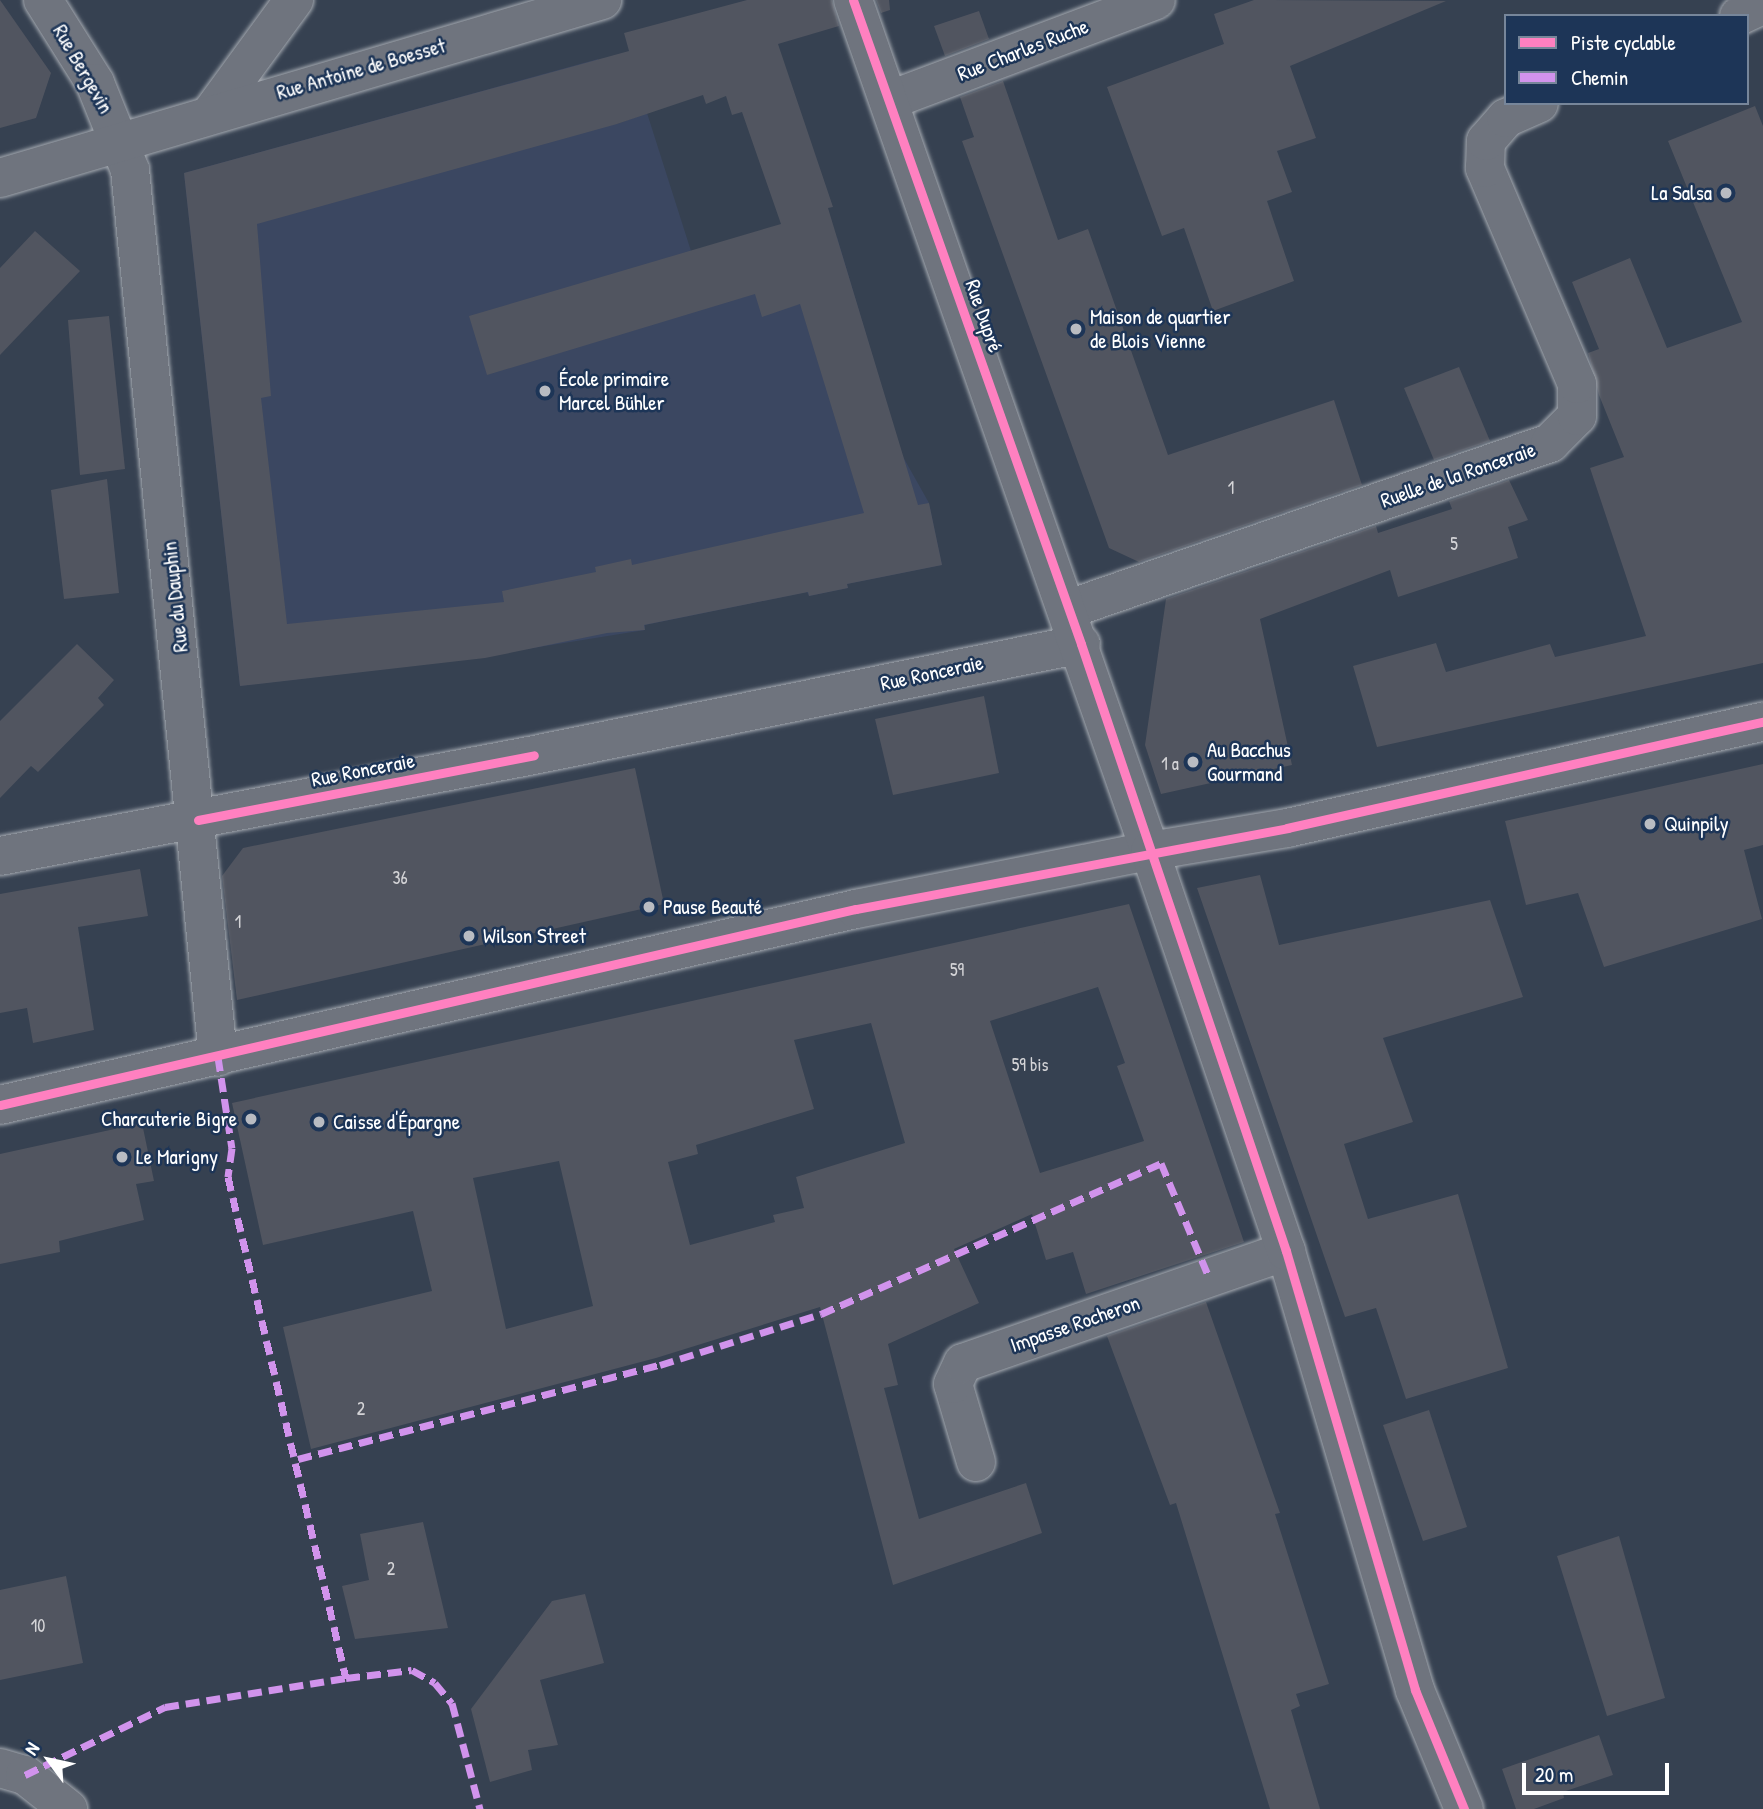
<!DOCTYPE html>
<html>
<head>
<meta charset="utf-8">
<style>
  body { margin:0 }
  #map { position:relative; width:1763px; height:1809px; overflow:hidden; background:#364151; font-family:"Patrick Hand",sans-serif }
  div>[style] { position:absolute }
  .built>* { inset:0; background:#3b4761 }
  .building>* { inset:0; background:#515560 }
  .roads { filter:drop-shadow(0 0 2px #a5aab1) drop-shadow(0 0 2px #a5aab1) }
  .street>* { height:38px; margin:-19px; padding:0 19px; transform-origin:19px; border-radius:19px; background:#6f747e }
  .secondary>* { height:38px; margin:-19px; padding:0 19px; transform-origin:19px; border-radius:19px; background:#6f747e }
  .quiet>* { height:7px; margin-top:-3.5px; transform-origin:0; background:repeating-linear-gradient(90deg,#d193ec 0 14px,transparent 0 21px) }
  .cycleway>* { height:9px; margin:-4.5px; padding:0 4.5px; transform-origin:4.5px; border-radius:4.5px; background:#ff80c0 }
  .dots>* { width:19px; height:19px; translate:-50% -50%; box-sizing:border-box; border:4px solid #1d3557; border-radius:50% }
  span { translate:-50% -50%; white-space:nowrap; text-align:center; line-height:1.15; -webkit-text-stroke:5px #1d3557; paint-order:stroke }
  .number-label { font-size:18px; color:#d4d4d7 }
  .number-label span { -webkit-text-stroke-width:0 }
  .street-label { font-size:21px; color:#fff }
  .poi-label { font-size:21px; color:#fff }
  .right { translate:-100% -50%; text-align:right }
  .left { translate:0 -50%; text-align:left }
  .legend { position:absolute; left:1504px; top:14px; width:245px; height:91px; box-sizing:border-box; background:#1d3557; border:2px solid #77869a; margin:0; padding:9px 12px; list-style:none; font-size:21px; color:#fff }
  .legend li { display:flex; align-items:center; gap:14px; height:35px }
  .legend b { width:35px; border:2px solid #77869a }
  .north { position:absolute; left:14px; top:1725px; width:70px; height:70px; -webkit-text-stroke:5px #1d3557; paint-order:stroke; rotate:303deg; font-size:19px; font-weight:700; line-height:28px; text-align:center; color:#fff }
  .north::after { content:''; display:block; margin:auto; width:24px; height:32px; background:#fff; clip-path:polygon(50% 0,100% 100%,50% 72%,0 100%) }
  .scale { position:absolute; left:1522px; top:1763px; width:147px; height:32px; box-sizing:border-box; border:4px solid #fff; border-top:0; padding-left:9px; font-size:21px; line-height:24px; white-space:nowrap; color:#fff; -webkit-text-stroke:5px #1d3557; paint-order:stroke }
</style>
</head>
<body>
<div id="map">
  <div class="built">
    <i style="clip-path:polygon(598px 59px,617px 124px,647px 113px,691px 251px,837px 237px,902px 455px,929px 503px,942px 565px,847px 584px,848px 588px,809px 596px,807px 592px,645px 625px,645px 630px,453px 661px,240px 686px,184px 173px)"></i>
  </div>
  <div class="building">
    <i style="clip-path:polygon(0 0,51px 73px,36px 118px,0 128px)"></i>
    <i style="clip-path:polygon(evenodd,747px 0,832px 0,839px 26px,778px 44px,833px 207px,828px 208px,918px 505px,929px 503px,942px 565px,847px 584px,848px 588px,809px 596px,808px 592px,644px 625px,645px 630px,607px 633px,485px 658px,240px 686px,184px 173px,629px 51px,624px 33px,747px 0,703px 95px,706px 104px,726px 96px,732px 115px,742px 112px,781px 224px,469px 316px,487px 375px,755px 294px,762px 317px,800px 304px,864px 513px,632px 565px,631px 559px,595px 567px,596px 572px,502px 591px,504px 602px,287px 624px,261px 398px,271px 396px,257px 224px,617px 124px,703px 95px)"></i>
    <i style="clip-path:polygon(876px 0,889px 0,890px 10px,881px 13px)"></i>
    <i style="clip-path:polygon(1254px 0,1446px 1px,1290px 66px,1316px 138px,1277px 151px,1292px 192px,1267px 201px,1294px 281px,1213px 311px,1184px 228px,1162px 236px,1107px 87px,1224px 44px,1214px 14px)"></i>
    <i style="clip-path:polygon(979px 11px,989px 39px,945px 56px,934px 26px)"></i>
    <i style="clip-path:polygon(1003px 81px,1058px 240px,1088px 229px,1168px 455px,1334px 400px,1362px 485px,1139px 562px,1109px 548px,962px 141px,974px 137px,960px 97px)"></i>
    <i style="clip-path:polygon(1755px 106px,1763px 126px,1763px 663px,1377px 747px,1353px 666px,1436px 643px,1446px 672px,1550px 644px,1555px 657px,1646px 636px,1590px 468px,1624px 457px,1599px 395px,1588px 353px,1599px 349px,1572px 282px,1630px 258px,1667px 348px,1742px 322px,1668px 141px)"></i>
    <i style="clip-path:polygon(35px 231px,80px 271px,0 355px,0 268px)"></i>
    <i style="clip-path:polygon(109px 316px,125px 469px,80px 475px,68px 320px)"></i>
    <i style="clip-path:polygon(1459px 367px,1490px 441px,1434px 460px,1404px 388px)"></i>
    <i style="clip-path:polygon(107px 479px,119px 593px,64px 599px,51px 490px)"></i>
    <i style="clip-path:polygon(1509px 480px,1528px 520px,1508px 527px,1518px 558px,1398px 597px,1390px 570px,1260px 619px,1292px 765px,1161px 794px,1145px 745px,1166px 599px,1376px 526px,1378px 533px,1452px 509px,1449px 501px)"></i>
    <i style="clip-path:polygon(77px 644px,114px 680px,98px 698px,104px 705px,38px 772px,31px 766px,0 798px,0 721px)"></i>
    <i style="clip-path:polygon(984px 696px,999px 773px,893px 795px,875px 719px)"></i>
    <i style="clip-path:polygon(1763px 764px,1763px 845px,1744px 850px,1762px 919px,1604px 967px,1578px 893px,1526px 905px,1505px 821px)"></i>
    <i style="clip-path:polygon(635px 768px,664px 904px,237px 1000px,222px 876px,243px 848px)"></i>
    <i style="clip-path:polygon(140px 869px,148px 916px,78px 927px,94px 1030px,33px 1043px,27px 1008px,0 1013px,0 894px)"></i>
    <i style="clip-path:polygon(1260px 875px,1279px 945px,1490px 900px,1523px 997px,1383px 1038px,1413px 1122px,1344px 1144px,1368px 1219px,1458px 1194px,1508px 1368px,1406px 1399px,1376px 1308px,1345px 1317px,1197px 888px)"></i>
    <i style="clip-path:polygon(evenodd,1129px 904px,1244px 1242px,1086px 1294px,1073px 1252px,1046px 1260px,1032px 1214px,954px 1249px,979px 1303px,888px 1344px,898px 1385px,884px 1388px,919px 1519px,1026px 1483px,1042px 1533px,893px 1585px,820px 1307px,656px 1358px,311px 1449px,283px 1327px,432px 1291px,413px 1211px,263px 1245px,232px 1103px,1129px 904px,1098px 987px,1125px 1063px,1117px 1066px,1144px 1141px,1040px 1173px,990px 1021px,1098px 987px,1129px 904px,871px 1023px,905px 1143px,796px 1177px,804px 1208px,773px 1215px,775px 1222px,690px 1245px,668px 1162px,698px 1154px,696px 1145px,814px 1109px,794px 1040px,871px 1023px,1129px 904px,559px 1161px,593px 1306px,506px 1329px,473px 1178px,559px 1161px)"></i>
    <i style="clip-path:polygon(142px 1123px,154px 1181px,136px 1184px,144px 1220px,59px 1241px,60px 1252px,0 1264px,0 1154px)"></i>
    <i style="clip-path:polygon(1206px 1302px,1280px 1513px,1275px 1514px,1329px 1684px,1296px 1694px,1300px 1706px,1291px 1710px,1320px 1809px,1270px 1809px,1176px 1503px,1170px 1505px,1107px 1336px)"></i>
    <i style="clip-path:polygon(1429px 1410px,1467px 1527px,1423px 1541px,1383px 1425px)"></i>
    <i style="clip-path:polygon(423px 1522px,448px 1628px,355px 1639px,342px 1586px,369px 1580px,360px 1534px)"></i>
    <i style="clip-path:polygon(1619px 1536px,1665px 1698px,1607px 1716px,1557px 1556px)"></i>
    <i style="clip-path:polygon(66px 1576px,83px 1663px,0 1680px,0 1590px)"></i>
    <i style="clip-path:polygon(585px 1594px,604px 1663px,540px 1680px,558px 1745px,528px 1750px,532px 1770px,490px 1782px,471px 1709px,552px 1601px)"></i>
    <i style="clip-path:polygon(1599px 1735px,1613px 1775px,1563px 1792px,1564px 1798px,1534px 1809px,1516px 1809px,1502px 1769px)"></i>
  </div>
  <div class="roads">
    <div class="street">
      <i style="left:43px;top:0;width:98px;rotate:57.9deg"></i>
      <i style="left:95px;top:83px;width:94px;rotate:68.1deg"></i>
      <i style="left:130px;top:170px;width:891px;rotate:84.33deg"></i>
      <i style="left:1739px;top:16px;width:26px;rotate:-25deg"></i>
      <i style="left:890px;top:100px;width:284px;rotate:-20.6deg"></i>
      <i style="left:212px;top:112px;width:139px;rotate:-53.8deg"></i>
      <i style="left:0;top:178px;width:628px;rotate:-16.47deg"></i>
      <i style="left:1069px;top:609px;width:509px;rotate:-19.04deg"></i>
      <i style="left:1550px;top:443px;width:38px;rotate:-45deg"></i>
      <i style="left:1577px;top:416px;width:32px;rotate:-90deg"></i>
      <i style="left:1577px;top:384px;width:235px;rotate:-113.1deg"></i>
      <i style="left:1485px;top:168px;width:27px;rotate:-88deg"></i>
      <i style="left:1486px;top:141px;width:30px;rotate:-49deg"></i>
      <i style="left:1506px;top:118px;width:36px;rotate:-24deg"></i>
      <i style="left:0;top:856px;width:543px;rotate:-10.71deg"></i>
      <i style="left:534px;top:755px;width:558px;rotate:-11.47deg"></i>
      <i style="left:0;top:1105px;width:878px;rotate:-12.9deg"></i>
      <i style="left:856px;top:909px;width:300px;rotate:-11.2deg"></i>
      <i style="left:1150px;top:851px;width:901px;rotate:-109.24deg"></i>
      <i style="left:976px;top:1462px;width:81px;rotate:-106.4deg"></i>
      <i style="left:953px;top:1384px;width:23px;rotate:-65deg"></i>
      <i style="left:963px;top:1363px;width:342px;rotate:-19.1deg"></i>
      <i style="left:0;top:1768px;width:26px;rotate:16deg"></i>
      <i style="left:25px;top:1775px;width:55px;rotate:38.3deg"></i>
    </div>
    <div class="secondary">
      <i style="left:1464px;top:1809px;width:129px;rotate:-112.4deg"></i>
      <i style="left:1415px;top:1690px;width:458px;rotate:-106.4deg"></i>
      <i style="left:1286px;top:1251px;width:422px;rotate:-108.8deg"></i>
      <i style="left:1150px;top:851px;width:139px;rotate:-9.5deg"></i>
      <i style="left:1287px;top:828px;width:488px;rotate:-12.6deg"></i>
    </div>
  </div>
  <div class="quiet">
    <i style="left:218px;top:1057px;width:92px;rotate:81.3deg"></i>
    <i style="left:232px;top:1148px;width:29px;rotate:98deg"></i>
    <i style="left:228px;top:1177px;width:515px;rotate:76.75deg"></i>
    <i style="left:346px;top:1678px;width:66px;rotate:-6.9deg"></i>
    <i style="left:412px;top:1670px;width:26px;rotate:29deg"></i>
    <i style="left:435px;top:1683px;width:26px;rotate:50deg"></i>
    <i style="left:452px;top:1703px;width:110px;rotate:75.2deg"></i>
    <i style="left:298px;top:1459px;width:374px;rotate:-14.6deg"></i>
    <i style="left:660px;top:1365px;width:169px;rotate:-17.6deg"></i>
    <i style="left:821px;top:1314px;width:372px;rotate:-23.9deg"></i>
    <i style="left:1161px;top:1163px;width:124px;rotate:67.2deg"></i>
    <i style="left:25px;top:1775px;width:156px;rotate:-25.9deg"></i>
    <i style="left:165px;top:1707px;width:183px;rotate:-9.1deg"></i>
  </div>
  <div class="cycleway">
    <i style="left:853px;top:0;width:683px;rotate:70.5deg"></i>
    <i style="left:1081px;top:644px;width:641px;rotate:71.34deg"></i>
    <i style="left:1286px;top:1251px;width:458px;rotate:73.6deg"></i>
    <i style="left:1415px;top:1690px;width:129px;rotate:67.6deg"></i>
    <i style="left:198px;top:820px;width:342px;rotate:-10.9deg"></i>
    <i style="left:0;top:1105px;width:878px;rotate:-12.9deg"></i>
    <i style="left:856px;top:909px;width:439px;rotate:-10.6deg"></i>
    <i style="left:1287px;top:828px;width:488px;rotate:-12.6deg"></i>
  </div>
  <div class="dots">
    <i style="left:1726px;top:193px;background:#b9bcc2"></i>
    <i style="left:1076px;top:329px;background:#b9bcc2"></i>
    <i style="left:545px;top:391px;background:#b9bcc2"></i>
    <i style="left:1193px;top:762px;background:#b9bcc2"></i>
    <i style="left:1650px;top:824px;background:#b9bcc2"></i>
    <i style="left:649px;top:907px;background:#b9bcc2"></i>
    <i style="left:469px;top:936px;background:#b9bcc2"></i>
    <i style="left:251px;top:1119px;background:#b9bcc2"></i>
    <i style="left:319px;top:1122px;background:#b9bcc2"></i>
    <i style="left:122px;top:1157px;background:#b9bcc2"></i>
  </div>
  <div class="number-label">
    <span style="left:1231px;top:488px">1</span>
    <span style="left:1454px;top:544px">5</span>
    <span style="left:1170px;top:764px">1 a</span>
    <span style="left:400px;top:878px">36</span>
    <span style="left:238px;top:922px">1</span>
    <span style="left:957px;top:970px">59</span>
    <span style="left:1030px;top:1065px">59 bis</span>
    <span style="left:361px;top:1409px">2</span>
    <span style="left:391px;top:1569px">2</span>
    <span style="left:38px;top:1626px">10</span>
  </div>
  <div class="street-label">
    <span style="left:1023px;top:50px;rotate:-21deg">Rue Charles Ruche</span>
    <span style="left:83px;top:69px;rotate:60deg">Rue Bergevin</span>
    <span style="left:361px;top:69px;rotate:-16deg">Rue Antoine de Boesset</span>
    <span style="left:984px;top:316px;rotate:71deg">Rue Dupré</span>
    <span style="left:1458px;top:475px;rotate:-19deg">Ruelle de la Ronceraie</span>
    <span style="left:175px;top:597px;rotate:-96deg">Rue du Dauphin</span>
    <span style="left:932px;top:673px;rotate:-12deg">Rue Ronceraie</span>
    <span style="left:363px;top:770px;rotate:-11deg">Rue Ronceraie</span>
    <span style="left:1075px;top:1324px;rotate:-19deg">Impasse Rocheron</span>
  </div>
  <div class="poi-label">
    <span class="right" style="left:1712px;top:193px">La Salsa</span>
    <span class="left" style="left:1090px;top:329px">Maison de quartier<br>de Blois Vienne</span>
    <span class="left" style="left:559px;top:391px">École primaire<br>Marcel Bühler</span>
    <span class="left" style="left:1207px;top:762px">Au Bacchus<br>Gourmand</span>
    <span class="left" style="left:1664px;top:824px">Quinpily</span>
    <span class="left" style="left:663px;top:907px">Pause Beauté</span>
    <span class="left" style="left:483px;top:936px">Wilson Street</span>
    <span class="right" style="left:237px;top:1119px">Charcuterie Bigre</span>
    <span class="left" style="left:333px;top:1122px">Caisse d'Épargne</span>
    <span class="left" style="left:136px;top:1157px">Le Marigny</span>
  </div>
  <ul class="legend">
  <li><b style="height:9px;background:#ff80c0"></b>Piste cyclable</li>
  <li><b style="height:9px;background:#d193ec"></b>Chemin</li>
  </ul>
  <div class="north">N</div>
  <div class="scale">20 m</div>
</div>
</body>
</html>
